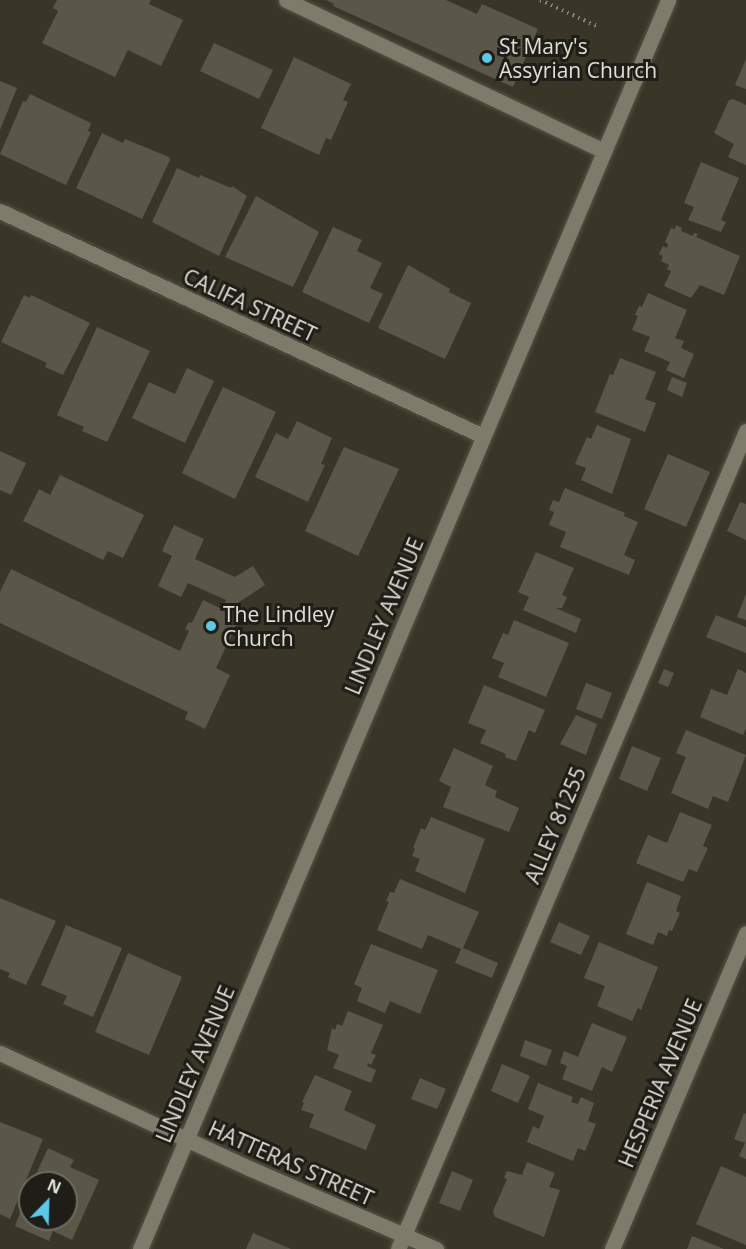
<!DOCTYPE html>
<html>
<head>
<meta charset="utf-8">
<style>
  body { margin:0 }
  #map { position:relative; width:746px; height:1249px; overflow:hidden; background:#393628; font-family:"Open Sans",sans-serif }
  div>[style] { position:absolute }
  .building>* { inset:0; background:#5a5748 }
  .path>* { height:4px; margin-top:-2px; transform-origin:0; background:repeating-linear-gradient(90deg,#88867a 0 1.5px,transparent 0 6px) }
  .roads { filter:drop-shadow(0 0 2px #565347) drop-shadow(0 0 2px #565347) }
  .service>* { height:15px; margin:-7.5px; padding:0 7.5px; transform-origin:7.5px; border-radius:7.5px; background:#7e7b6b }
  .minor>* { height:15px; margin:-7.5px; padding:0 7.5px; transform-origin:7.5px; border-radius:7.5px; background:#7e7b6b }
  .secondary>* { height:15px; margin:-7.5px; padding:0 7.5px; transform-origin:7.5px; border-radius:7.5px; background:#7e7b6b }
  .dots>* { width:16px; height:16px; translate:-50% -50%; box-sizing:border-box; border:3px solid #1e1d17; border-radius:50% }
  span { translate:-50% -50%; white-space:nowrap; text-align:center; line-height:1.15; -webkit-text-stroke:6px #1e1d17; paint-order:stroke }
  .poi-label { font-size:21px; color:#e0dfd6 }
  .left { translate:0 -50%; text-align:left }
  .street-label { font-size:21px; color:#e0dfd6 }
  .north { position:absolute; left:18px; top:1171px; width:60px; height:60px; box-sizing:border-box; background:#1e1d17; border:2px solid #6c6b63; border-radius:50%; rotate:23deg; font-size:16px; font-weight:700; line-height:24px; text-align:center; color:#e0dfd6 }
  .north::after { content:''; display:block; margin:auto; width:21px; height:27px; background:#5cc7e7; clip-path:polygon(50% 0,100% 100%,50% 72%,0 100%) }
</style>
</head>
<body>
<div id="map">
  <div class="building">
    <i style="clip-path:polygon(57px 0,151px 0,149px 4px,183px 20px,161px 66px,128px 50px,115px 77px,42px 43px,58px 11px,53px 8px)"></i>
    <i style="clip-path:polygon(326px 0,446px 0,477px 14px,482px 4px,538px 29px,513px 87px,333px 6px,334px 4px)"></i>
    <i style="clip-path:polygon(214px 43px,273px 70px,259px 99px,200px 71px)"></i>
    <i style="clip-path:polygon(294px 57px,351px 84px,343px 100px,348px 102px,331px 140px,326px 138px,319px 155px,261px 128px)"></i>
    <i style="clip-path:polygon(746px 59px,746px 89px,735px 85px)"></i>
    <i style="clip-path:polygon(0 81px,17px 88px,0 130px)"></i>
    <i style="clip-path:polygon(30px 94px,91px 123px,88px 131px,91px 132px,66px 185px,0 154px,23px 101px,26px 102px)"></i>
    <i style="clip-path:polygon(733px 99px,746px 105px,746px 165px,728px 157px,734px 144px,714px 133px,729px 100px)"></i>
    <i style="clip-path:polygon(102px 133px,123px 143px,125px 139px,169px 157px,170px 160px,142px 219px,76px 188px)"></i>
    <i style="clip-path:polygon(701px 162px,739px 178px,721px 220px,726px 222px,721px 232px,688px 220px,694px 207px,684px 203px)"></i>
    <i style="clip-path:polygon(177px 168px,199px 178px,200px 175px,231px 188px,232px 186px,247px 196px,219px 256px,152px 222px)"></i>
    <i style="clip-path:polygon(256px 196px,319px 232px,293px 287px,225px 257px)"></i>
    <i style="clip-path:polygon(676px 225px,682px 228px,681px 231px,693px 236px,694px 233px,698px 234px,696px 237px,740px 256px,724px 295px,700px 285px,691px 298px,664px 286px,671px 271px,667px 269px,669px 265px,661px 261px,663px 256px,659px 254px,663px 246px,667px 248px,668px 244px,665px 242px,671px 228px,675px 229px)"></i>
    <i style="clip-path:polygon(333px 227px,362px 240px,357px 251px,382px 263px,370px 288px,383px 294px,369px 323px,302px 292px)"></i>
    <i style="clip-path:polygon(408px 265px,450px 289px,449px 292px,471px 303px,445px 359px,378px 328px)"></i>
    <i style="clip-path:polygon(648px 293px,687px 310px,675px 338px,684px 341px,681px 348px,694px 354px,684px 378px,666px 370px,670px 362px,644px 351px,650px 337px,632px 330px,638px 316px,635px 315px,639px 306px,642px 307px)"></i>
    <i style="clip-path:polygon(24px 295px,30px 298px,31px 295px,90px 323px,63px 375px,45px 367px,47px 363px,1px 342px)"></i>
    <i style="clip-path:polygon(97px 327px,150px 351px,107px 442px,82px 431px,84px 427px,57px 415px)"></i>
    <i style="clip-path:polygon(620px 358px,656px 372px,645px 399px,656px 403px,645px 432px,595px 412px,610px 374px,613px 375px)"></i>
    <i style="clip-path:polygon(187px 368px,214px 381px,185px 443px,132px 418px,149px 382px,175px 394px)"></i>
    <i style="clip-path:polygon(672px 377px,687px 383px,682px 397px,667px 390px)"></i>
    <i style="clip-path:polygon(223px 387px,276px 412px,235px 499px,182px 473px)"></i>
    <i style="clip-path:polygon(297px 421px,332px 438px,321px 464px,325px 465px,308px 502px,255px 477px,276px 433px,288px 439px)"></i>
    <i style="clip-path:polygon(597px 425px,631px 439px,612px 494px,581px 480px,586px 468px,575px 464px,587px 437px,591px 439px)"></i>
    <i style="clip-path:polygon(344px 447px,399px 469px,358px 556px,305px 531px)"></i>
    <i style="clip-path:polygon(0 451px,26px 463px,11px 495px,0 490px)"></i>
    <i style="clip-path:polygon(668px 454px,710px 472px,686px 527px,644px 509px)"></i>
    <i style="clip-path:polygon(60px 475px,144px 515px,123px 558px,108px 551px,103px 560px,23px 521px,39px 489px,50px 495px)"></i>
    <i style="clip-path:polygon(565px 488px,625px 513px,624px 516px,638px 522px,624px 555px,635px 560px,629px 575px,560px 547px,566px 532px,549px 525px,554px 512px,549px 510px,553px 500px,559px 502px)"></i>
    <i style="clip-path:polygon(740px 502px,746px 504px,746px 540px,727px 531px)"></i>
    <i style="clip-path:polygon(174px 525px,204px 539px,195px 559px,235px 577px,253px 566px,265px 585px,239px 602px,233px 615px,240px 617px,216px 668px,230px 675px,205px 729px,185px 719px,188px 712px,0 623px,0 592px,11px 569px,180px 651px,189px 631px,185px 629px,189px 622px,192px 623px,203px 600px,222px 609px,226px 600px,188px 583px,181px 597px,158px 586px,172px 556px,162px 551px)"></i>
    <i style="clip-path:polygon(536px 552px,574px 568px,562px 595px,567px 597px,562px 608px,556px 608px,581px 619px,576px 633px,523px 610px,529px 597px,518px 592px)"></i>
    <i style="clip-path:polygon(746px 594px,746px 620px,737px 617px)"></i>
    <i style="clip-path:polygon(716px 615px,746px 627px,746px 653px,706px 637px)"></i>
    <i style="clip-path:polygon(514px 620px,569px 643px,546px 697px,498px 677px,504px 663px,492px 658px,503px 633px,508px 635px)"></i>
    <i style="clip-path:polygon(664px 669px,674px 673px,668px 687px,658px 683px)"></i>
    <i style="clip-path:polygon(738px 669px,746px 673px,746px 728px,743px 735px,700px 717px,711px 689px,727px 695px)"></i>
    <i style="clip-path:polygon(586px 683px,612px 693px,602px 719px,576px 709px)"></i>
    <i style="clip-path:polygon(484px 685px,545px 710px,535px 733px,529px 730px,516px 761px,505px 757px,506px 754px,480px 743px,486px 730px,468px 723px)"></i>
    <i style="clip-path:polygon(576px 715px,597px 724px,586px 755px,560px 744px)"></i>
    <i style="clip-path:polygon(686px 730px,746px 755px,728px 802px,713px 796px,708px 809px,671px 793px,686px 757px,676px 753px)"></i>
    <i style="clip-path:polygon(632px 746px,661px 758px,647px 791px,619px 779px)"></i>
    <i style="clip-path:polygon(454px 748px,493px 766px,485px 785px,497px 791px,495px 797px,519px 808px,509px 832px,443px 807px,451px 787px,439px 781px)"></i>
    <i style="clip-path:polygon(680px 812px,712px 825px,703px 846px,708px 848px,697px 872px,689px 869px,683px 882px,636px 863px,648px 835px,667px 843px)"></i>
    <i style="clip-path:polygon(431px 817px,485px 839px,465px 893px,415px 871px,420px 859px,412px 856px,415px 849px,413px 848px,421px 828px,425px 830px)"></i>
    <i style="clip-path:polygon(400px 879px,479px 912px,463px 948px,498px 963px,492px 978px,455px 963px,461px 949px,428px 935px,422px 949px,377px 930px,389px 902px,386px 901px,390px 892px,394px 893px)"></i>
    <i style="clip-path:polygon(647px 882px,681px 896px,676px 911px,680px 913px,672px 931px,669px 930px,667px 936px,658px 932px,653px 945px,626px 934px)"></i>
    <i style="clip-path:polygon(0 898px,56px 921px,26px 985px,8px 977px,10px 973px,0 969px)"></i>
    <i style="clip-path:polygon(559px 922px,590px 936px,581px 955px,550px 942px)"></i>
    <i style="clip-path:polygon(66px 925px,122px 948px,93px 1017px,63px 1004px,67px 996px,41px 985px)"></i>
    <i style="clip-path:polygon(599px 942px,658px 967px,641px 1010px,638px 1008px,632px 1021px,597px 1006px,605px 986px,584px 978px)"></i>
    <i style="clip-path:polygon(371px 944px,438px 970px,420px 1014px,390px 1001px,385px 1013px,357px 1001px,362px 988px,354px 984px)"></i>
    <i style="clip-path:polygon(128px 953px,182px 977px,149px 1055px,95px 1032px)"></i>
    <i style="clip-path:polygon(348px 1011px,383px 1025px,371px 1053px,376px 1055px,371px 1065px,368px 1063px,367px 1066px,376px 1070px,371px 1083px,333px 1068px,339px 1055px,327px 1050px,332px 1028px,335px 1030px,337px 1024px,342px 1026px)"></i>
    <i style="clip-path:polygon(592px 1023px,627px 1037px,612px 1072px,602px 1067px,592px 1091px,562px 1079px,567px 1066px,560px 1063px,564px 1051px,578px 1057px)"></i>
    <i style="clip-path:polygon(525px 1040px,552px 1050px,546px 1066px,520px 1056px)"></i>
    <i style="clip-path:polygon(502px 1064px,530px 1076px,518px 1103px,491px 1091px)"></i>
    <i style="clip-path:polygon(315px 1075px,352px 1091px,344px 1110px,376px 1125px,366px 1150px,309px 1127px,314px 1114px,301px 1110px,304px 1103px,302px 1102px)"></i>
    <i style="clip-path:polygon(420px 1078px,446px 1089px,437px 1109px,411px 1099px)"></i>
    <i style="clip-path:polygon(538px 1083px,573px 1097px,571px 1102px,578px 1104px,581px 1097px,594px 1103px,588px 1121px,596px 1124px,585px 1151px,578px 1148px,573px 1161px,527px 1142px,533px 1126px,539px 1129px,544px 1116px,528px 1109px)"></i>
    <i style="clip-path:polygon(744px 1113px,746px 1114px,746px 1159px,739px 1156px,745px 1143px,734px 1139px)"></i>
    <i style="clip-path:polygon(0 1122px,43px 1139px,10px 1219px,0 1214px)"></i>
    <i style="clip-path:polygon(48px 1148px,74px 1160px,70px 1167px,99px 1180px,72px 1240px,53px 1231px,49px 1241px,15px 1226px,30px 1187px,30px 1219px,66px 1219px,66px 1183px,32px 1183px)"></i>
    <i style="clip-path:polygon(527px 1162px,555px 1173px,549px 1187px,560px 1190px,544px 1237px,495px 1217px,493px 1211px,507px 1179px,504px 1178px,507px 1171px,522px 1175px)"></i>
    <i style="clip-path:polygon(721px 1166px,746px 1177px,746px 1245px,696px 1224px)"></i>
    <i style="clip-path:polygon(452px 1171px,473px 1180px,460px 1211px,439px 1203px)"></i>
    <i style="clip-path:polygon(253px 1233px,291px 1249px,246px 1249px)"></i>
    <i style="clip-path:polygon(692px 1236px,724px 1249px,687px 1249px)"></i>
  </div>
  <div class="path">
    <i style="left:540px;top:0;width:65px;rotate:24.6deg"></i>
  </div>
  <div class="roads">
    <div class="service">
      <i style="left:286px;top:0;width:352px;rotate:25.4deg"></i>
      <i style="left:398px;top:1249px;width:889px;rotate:-66.95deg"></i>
    </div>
    <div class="minor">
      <i style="left:0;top:211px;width:533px;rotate:24.98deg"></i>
      <i style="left:0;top:1053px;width:274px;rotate:24.8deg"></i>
      <i style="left:249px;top:1168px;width:204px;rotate:23.4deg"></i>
      <i style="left:612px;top:1249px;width:343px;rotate:-67deg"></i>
    </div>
    <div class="secondary">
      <i style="left:140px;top:1249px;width:1356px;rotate:-67.08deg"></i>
    </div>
  </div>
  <div class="dots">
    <i style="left:487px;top:58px;background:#5cc7e7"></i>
    <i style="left:211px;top:626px;background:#5cc7e7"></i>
  </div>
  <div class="poi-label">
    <span class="left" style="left:499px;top:58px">St Mary's<br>Assyrian Church</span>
    <span class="left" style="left:223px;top:626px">The Lindley<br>Church</span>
  </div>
  <div class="street-label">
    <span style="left:250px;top:305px;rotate:25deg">CALIFA STREET</span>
    <span style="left:384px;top:616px;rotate:-67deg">LINDLEY AVENUE</span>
    <span style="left:555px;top:825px;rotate:-67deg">ALLEY 81255</span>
    <span style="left:195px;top:1064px;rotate:-67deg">LINDLEY AVENUE</span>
    <span style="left:660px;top:1083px;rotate:-67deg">HESPERIA AVENUE</span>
    <span style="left:291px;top:1163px;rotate:24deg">HATTERAS STREET</span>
  </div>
  <div class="north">N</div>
</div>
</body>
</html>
